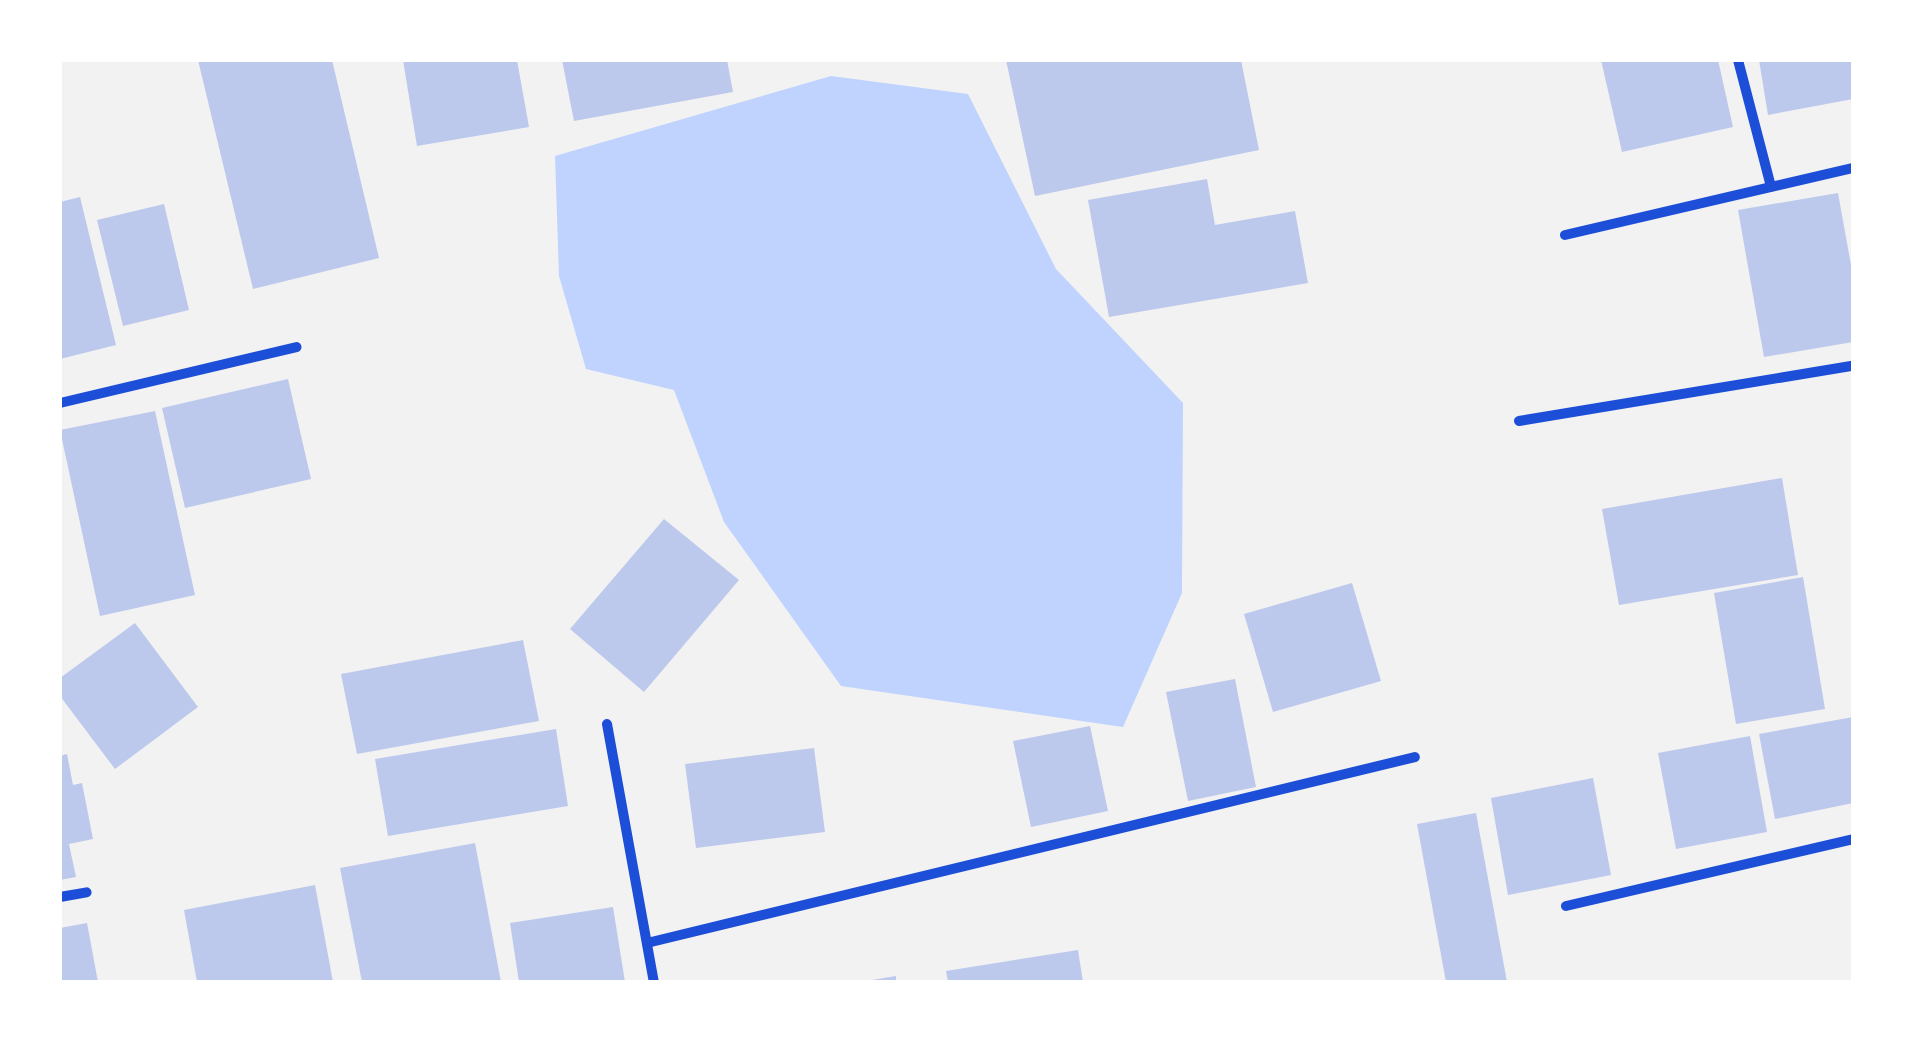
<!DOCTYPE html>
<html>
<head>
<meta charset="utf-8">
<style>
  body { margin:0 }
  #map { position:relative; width:1913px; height:1042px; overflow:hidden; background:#f2f2f2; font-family:"Varela Round",sans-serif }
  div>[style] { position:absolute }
  .water>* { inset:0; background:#bfd3fe }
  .building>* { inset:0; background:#bdc9ec }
  .minor>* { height:10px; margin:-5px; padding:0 5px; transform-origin:5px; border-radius:5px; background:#1d4ed8 }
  span { translate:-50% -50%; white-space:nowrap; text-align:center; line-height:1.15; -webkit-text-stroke:9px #fff; paint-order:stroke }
  .frame { position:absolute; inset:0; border:62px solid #fff; pointer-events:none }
</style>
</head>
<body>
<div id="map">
  <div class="water">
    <i style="clip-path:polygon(831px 76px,968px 94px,1056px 269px,1183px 403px,1182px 593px,1123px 727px,841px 686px,724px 522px,674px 390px,586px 369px,559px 276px,555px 156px)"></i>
  </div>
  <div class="building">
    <i style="clip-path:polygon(198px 60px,332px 60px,379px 258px,253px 289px)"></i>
    <i style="clip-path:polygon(403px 60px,517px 60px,529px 127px,417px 146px)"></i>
    <i style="clip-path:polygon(562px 60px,727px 60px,733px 92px,574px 121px)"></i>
    <i style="clip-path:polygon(1006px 60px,1241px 60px,1259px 150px,1035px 196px)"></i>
    <i style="clip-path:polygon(1601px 60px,1718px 60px,1733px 127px,1622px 152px)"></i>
    <i style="clip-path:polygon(1759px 60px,1853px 60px,1853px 99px,1768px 115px)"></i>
    <i style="clip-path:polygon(1207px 179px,1215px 225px,1295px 211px,1308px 283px,1109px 317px,1088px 200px)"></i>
    <i style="clip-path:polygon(1838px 193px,1853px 276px,1853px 342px,1764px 357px,1738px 210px)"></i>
    <i style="clip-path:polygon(80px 197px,116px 345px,60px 359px,60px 202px)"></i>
    <i style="clip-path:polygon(164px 204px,189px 310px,123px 326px,97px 220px)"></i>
    <i style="clip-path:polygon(288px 379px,311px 479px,185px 508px,162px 408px)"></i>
    <i style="clip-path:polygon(155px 411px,195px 595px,100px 616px,60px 430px)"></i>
    <i style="clip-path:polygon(1782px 478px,1798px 575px,1619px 605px,1602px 509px)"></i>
    <i style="clip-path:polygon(664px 519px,739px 580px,644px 692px,570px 629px)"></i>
    <i style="clip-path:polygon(1803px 577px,1825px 709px,1736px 724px,1714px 593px)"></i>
    <i style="clip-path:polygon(1352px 583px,1381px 681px,1273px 712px,1244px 614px)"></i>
    <i style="clip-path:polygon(135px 623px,198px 707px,115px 769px,60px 696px,60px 678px)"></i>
    <i style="clip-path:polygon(523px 640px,539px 721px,357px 754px,341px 674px)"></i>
    <i style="clip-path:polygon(1235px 679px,1256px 787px,1188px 801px,1166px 692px)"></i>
    <i style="clip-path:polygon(1853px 717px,1853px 803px,1775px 819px,1759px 734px)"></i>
    <i style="clip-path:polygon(1090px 726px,1108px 811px,1031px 827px,1013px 741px)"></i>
    <i style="clip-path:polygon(556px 729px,568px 806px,388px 836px,375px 759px)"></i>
    <i style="clip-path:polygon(1750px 736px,1767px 832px,1676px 849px,1658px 753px)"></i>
    <i style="clip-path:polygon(814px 748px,825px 832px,696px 848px,685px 764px)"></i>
    <i style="clip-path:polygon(67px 754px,73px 785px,82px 783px,93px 839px,69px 844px,76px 877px,60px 880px,60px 756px)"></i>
    <i style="clip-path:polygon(1593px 778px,1611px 875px,1508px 895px,1491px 798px)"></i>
    <i style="clip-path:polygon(1476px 813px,1507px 982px,1446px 982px,1417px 824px)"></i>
    <i style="clip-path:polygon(475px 843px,501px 982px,362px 982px,340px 868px)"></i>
    <i style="clip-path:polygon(315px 885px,333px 982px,197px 982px,184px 910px)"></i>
    <i style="clip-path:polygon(613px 907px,625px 982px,519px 982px,510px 923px)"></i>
    <i style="clip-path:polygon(87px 923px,98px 982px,60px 982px,60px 928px)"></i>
    <i style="clip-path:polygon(1078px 950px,1083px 982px,948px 982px,946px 971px)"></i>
    <i style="clip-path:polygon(896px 976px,896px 982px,872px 982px,872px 980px)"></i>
  </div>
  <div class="minor">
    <i style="left:1738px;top:60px;width:131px;rotate:75.4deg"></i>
    <i style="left:1565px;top:235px;width:296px;rotate:-13.1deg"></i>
    <i style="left:60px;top:403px;width:243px;rotate:-13.3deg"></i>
    <i style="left:1519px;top:421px;width:338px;rotate:-9.4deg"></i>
    <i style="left:607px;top:724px;width:262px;rotate:79.7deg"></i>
    <i style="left:60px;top:897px;width:27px;rotate:-10deg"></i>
    <i style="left:1566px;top:906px;width:295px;rotate:-13.1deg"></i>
    <i style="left:647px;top:943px;width:790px;rotate:-13.61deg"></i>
  </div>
  <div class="frame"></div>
</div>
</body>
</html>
